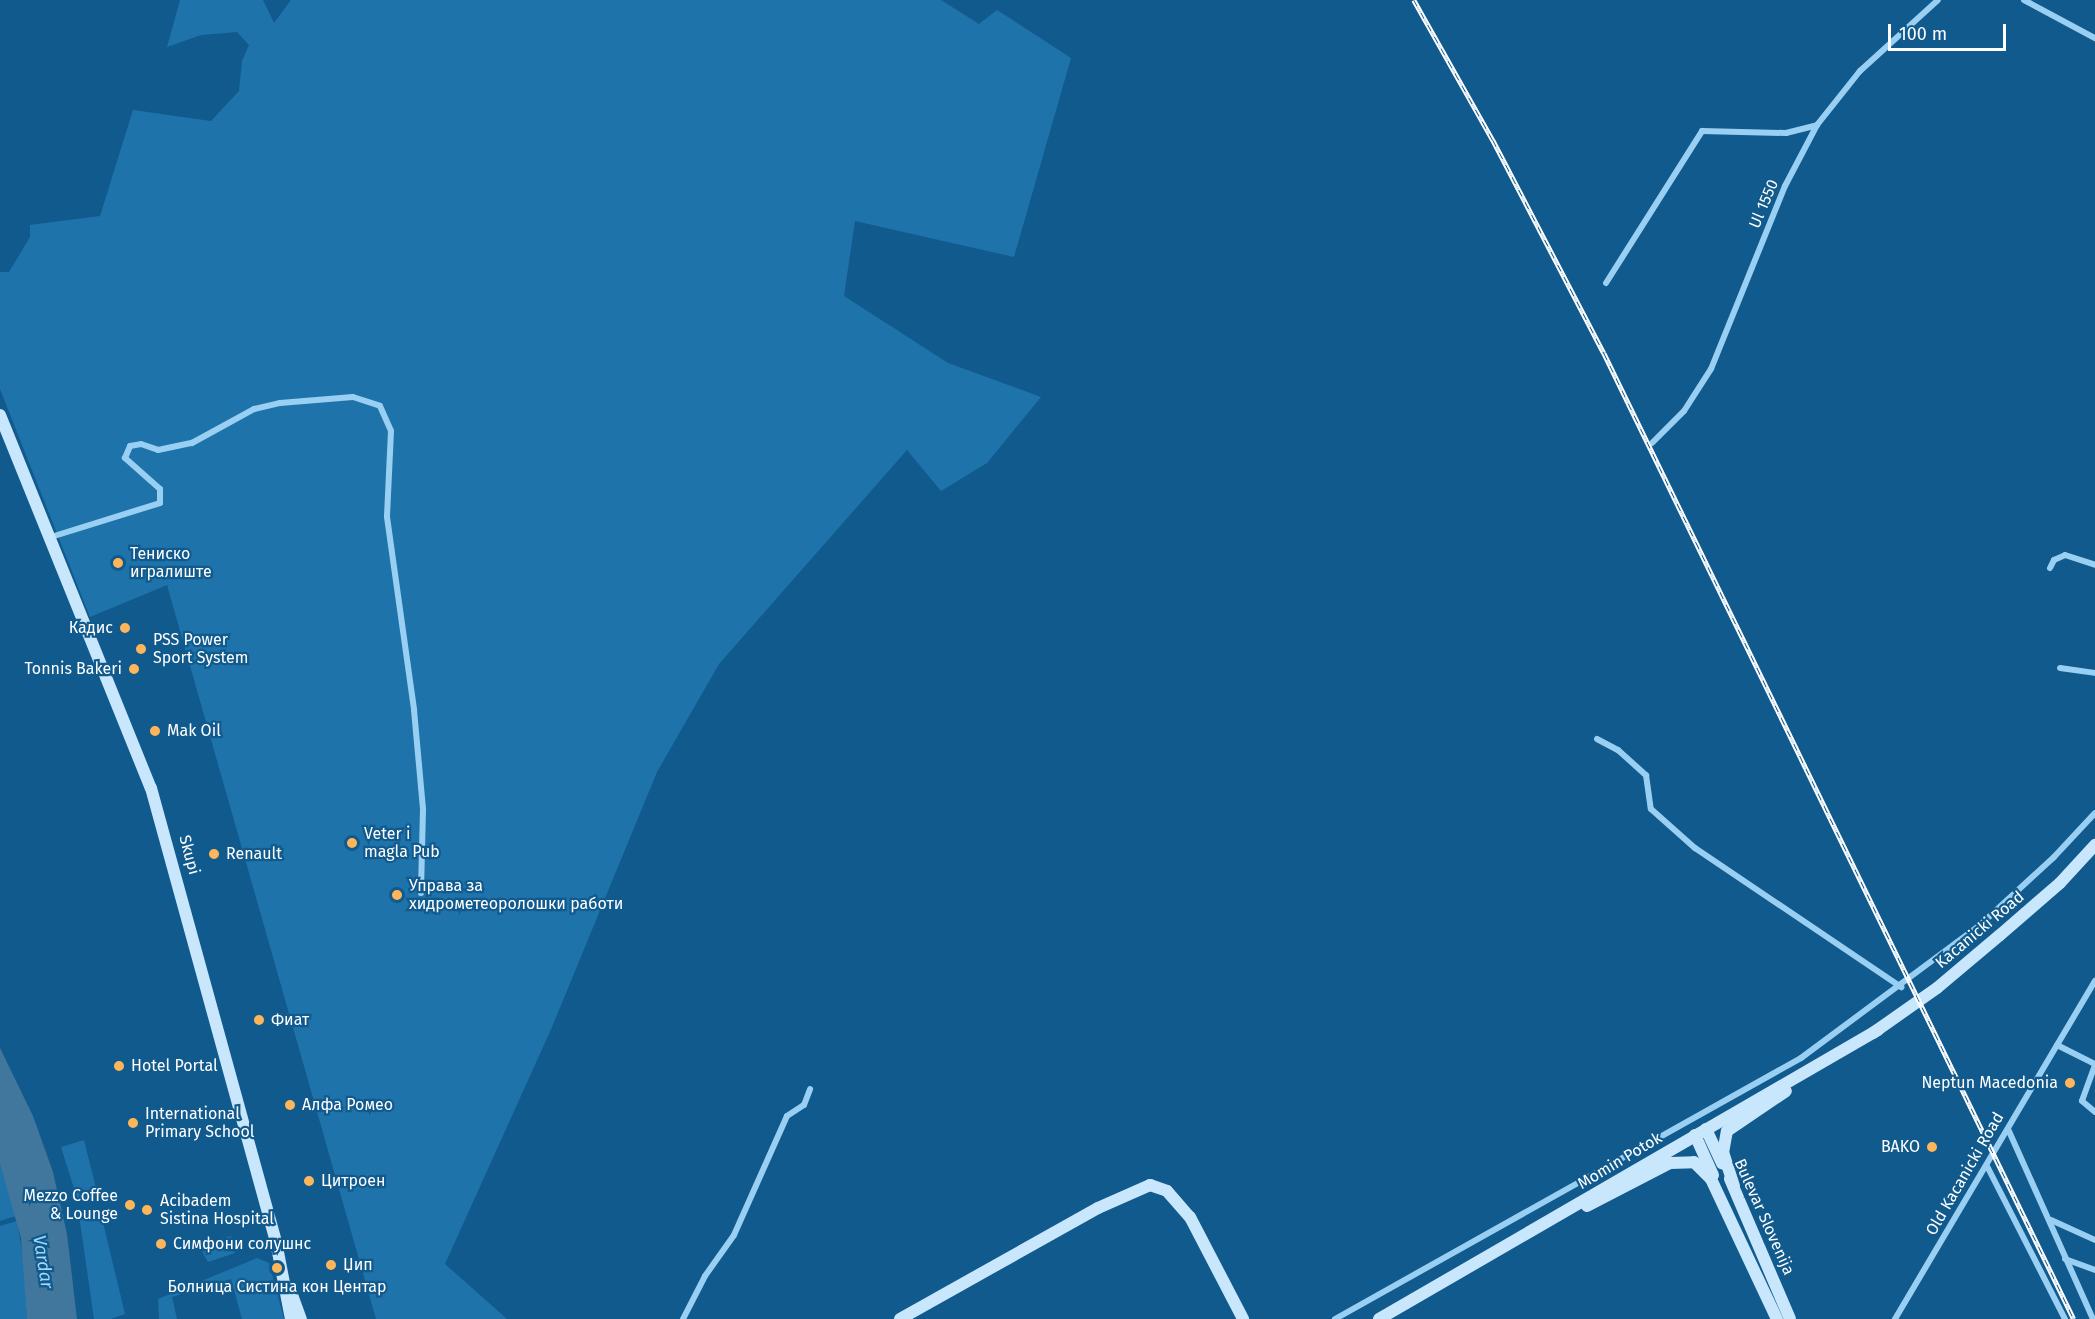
<!DOCTYPE html>
<html>
<head>
<meta charset="utf-8">
<style>
  body { margin:0 }
  #map { position:relative; width:2095px; height:1319px; overflow:hidden; background:#115a8d; font-family:"Fira Sans",sans-serif }
  div>[style] { position:absolute }
  .green>* { inset:0; background:#1f73ab }
  .water>* { inset:0; background:#41779d }
  .street>* { height:6px; margin:-3px; padding:0 3px; transform-origin:3px; border-radius:3px; background:#99cff2 }
  .secondary>* { height:12px; margin:-6px; padding:0 6px; transform-origin:6px; border-radius:6px; background:#c8e6fc }
  .rail>* { height:4.5px; margin-top:-2.25px; transform-origin:0; background:repeating-linear-gradient(90deg,#115a8d 0 7px,#fff 0 14px); box-sizing:border-box; border-block:2px solid #fff }
  .dots>* { width:16px; height:16px; translate:-50% -50%; box-sizing:border-box; border:3px solid #115a8d; border-radius:50% }
  span { translate:-50% -50%; white-space:nowrap; text-align:center; line-height:1.15; -webkit-text-stroke:4.5px #115a8d; paint-order:stroke }
  .street-label { font-size:16px; color:#fff }
  .poi-label { font-size:16px; color:#fff }
  .left { translate:0 -50%; text-align:left }
  .right { translate:-100% -50%; text-align:right }
  .water-label { font-size:18px; color:#a4d8f9; font-style:italic }
  .scale { position:absolute; left:1888px; top:24px; width:118px; height:27px; box-sizing:border-box; border:3px solid #fff; border-top:0; padding-left:8px; font-size:18px; line-height:21px; white-space:nowrap; color:#fff; -webkit-text-stroke:4px #115a8d; paint-order:stroke }
</style>
</head>
<body>
<div id="map">
  <div class="green">
    <i style="clip-path:polygon(180px 0,263px 0,274px 23px,291px 0,941px 0,979px 24px,997px 10px,1071px 58px,1014px 257px,855px 221px,844px 296px,948px 363px,1041px 397px,987px 463px,941px 491px,907px 450px,719px 664px,657px 772px,552px 1027px,445px 1264px,507px 1319px,376px 1319px,167px 585px,90px 617px,0 389px,0 272px,9px 272px,30px 237px,30px 225px,100px 216px,133px 110px,211px 121px,239px 91px,242px 61px,249px 45px,237px 32px,201px 35px,167px 47px)"></i>
    <i style="clip-path:polygon(84px 1140px,97px 1192px,77px 1198px,61px 1147px)"></i>
    <i style="clip-path:polygon(0 1164px,16px 1216px,0 1221px)"></i>
    <i style="clip-path:polygon(100px 1210px,125px 1314px,111px 1319px,94px 1319px,79px 1215px)"></i>
    <i style="clip-path:polygon(17px 1221px,24px 1263px,27px 1319px,0 1319px,0 1226px)"></i>
    <i style="clip-path:polygon(231px 1236px,235px 1253px,208px 1262px,199px 1246px)"></i>
    <i style="clip-path:polygon(257px 1258px,269px 1263px,284px 1319px,242px 1319px,231px 1279px,172px 1297px,177px 1319px,159px 1319px,158px 1299px)"></i>
  </div>
  <div class="water">
    <i style="clip-path:polygon(0 1048px,33px 1116px,53px 1172px,67px 1234px,77px 1319px,27px 1319px,21px 1238px,0 1164px)"></i>
  </div>
  <div class="street">
    <i style="left:2024px;top:0;width:81px;rotate:28.2deg"></i>
    <i style="left:1606px;top:283px;width:180px;rotate:-57.7deg"></i>
    <i style="left:1702px;top:131px;width:84px;rotate:1.4deg"></i>
    <i style="left:1786px;top:133px;width:32px;rotate:-14deg"></i>
    <i style="left:1652px;top:443px;width:45px;rotate:-45deg"></i>
    <i style="left:1684px;top:411px;width:50px;rotate:-57.3deg"></i>
    <i style="left:1711px;top:369px;width:197px;rotate:-68deg"></i>
    <i style="left:1785px;top:186px;width:69px;rotate:-62.3deg"></i>
    <i style="left:1817px;top:125px;width:69px;rotate:-51.5deg"></i>
    <i style="left:1860px;top:71px;width:105px;rotate:-42.3deg"></i>
    <i style="left:51px;top:537px;width:114px;rotate:-17.3deg"></i>
    <i style="left:160px;top:503px;width:14px;rotate:-90deg"></i>
    <i style="left:160px;top:489px;width:47px;rotate:-138.5deg"></i>
    <i style="left:125px;top:458px;width:13px;rotate:-67deg"></i>
    <i style="left:130px;top:446px;width:11px;rotate:-10deg"></i>
    <i style="left:141px;top:444px;width:18px;rotate:19deg"></i>
    <i style="left:158px;top:450px;width:35px;rotate:-12deg"></i>
    <i style="left:192px;top:443px;width:71px;rotate:-28.7deg"></i>
    <i style="left:254px;top:409px;width:27px;rotate:-13deg"></i>
    <i style="left:280px;top:403px;width:73px;rotate:-4.7deg"></i>
    <i style="left:353px;top:397px;width:28px;rotate:18deg"></i>
    <i style="left:380px;top:406px;width:27px;rotate:66deg"></i>
    <i style="left:391px;top:431px;width:86px;rotate:92.7deg"></i>
    <i style="left:387px;top:517px;width:195px;rotate:82deg"></i>
    <i style="left:414px;top:710px;width:99px;rotate:84.8deg"></i>
    <i style="left:423px;top:809px;width:84px;rotate:91.4deg"></i>
    <i style="left:2050px;top:568px;width:9px;rotate:-63deg"></i>
    <i style="left:2054px;top:560px;width:12px;rotate:-24deg"></i>
    <i style="left:2065px;top:555px;width:32px;rotate:18deg"></i>
    <i style="left:2060px;top:668px;width:35px;rotate:8deg"></i>
    <i style="left:1597px;top:739px;width:24px;rotate:28deg"></i>
    <i style="left:1618px;top:750px;width:38px;rotate:42deg"></i>
    <i style="left:1646px;top:775px;width:34px;rotate:82deg"></i>
    <i style="left:1651px;top:809px;width:59px;rotate:41.6deg"></i>
    <i style="left:1695px;top:848px;width:249px;rotate:34deg"></i>
    <i style="left:2057px;top:1045px;width:42px;rotate:26.6deg"></i>
    <i style="left:2095px;top:1065px;width:38px;rotate:110deg"></i>
    <i style="left:2082px;top:1101px;width:17px;rotate:40deg"></i>
    <i style="left:2008px;top:1129px;width:208px;rotate:65.9deg"></i>
    <i style="left:1987px;top:1166px;width:172px;rotate:63deg"></i>
    <i style="left:2051px;top:1220px;width:48px;rotate:24.4deg"></i>
    <i style="left:2065px;top:1259px;width:32px;rotate:20deg"></i>
    <i style="left:683px;top:1319px;width:48px;rotate:-62.9deg"></i>
    <i style="left:705px;top:1276px;width:50px;rotate:-54.7deg"></i>
    <i style="left:734px;top:1235px;width:130px;rotate:-66deg"></i>
    <i style="left:787px;top:1116px;width:20px;rotate:-33deg"></i>
    <i style="left:804px;top:1105px;width:17px;rotate:-69deg"></i>
    <i style="left:1335px;top:1319px;width:534px;rotate:-29.25deg"></i>
    <i style="left:1801px;top:1058px;width:222px;rotate:-36.6deg"></i>
    <i style="left:1979px;top:926px;width:102px;rotate:-42.6deg"></i>
    <i style="left:2054px;top:857px;width:60px;rotate:-47deg"></i>
    <i style="left:1895px;top:1319px;width:393px;rotate:-59.4deg"></i>
  </div>
  <div class="secondary">
    <i style="left:0;top:415px;width:402px;rotate:68deg"></i>
    <i style="left:151px;top:788px;width:476px;rotate:74.6deg"></i>
    <i style="left:277px;top:1247px;width:73px;rotate:79deg"></i>
    <i style="left:1873px;top:1033px;width:78px;rotate:-35.1deg"></i>
    <i style="left:1937px;top:988px;width:82px;rotate:-40.1deg"></i>
    <i style="left:2000px;top:935px;width:79px;rotate:-40.9deg"></i>
    <i style="left:2060px;top:883px;width:52px;rotate:-47.4deg"></i>
    <i style="left:1706px;top:1129px;width:38px;rotate:65deg"></i>
    <i style="left:1695px;top:1135px;width:44px;rotate:65.8deg"></i>
    <i style="left:1730px;top:1179px;width:152px;rotate:66.8deg"></i>
    <i style="left:1734px;top:1186px;width:35px;rotate:-108deg"></i>
    <i style="left:1723px;top:1153px;width:22px;rotate:-80deg"></i>
    <i style="left:1727px;top:1131px;width:71px;rotate:-34.1deg"></i>
    <i style="left:1587px;top:1206px;width:93px;rotate:-27.4deg"></i>
    <i style="left:1670px;top:1163px;width:24px;rotate:-2deg"></i>
    <i style="left:1694px;top:1162px;width:24px;rotate:45deg"></i>
    <i style="left:1711px;top:1179px;width:155px;rotate:64.8deg"></i>
    <i style="left:291px;top:1292px;width:29px;rotate:70deg"></i>
    <i style="left:900px;top:1319px;width:227px;rotate:-29.3deg"></i>
    <i style="left:1098px;top:1208px;width:57px;rotate:-23.9deg"></i>
    <i style="left:1150px;top:1185px;width:18px;rotate:19deg"></i>
    <i style="left:1167px;top:1191px;width:35px;rotate:49deg"></i>
    <i style="left:1190px;top:1217px;width:115px;rotate:62.5deg"></i>
    <i style="left:1379px;top:1319px;width:577px;rotate:-30.08deg"></i>
  </div>
  <div class="rail">
    <i style="left:1414px;top:0;width:161px;rotate:60.6deg"></i>
    <i style="left:1493px;top:140px;width:240px;rotate:62.5deg"></i>
    <i style="left:1604px;top:353px;width:1074px;rotate:64.06deg"></i>
  </div>
  <div class="dots">
    <i style="left:118px;top:563px;background:#ffb65a"></i>
    <i style="left:125px;top:628px;background:#ffb65a"></i>
    <i style="left:141px;top:649px;background:#ffb65a"></i>
    <i style="left:134px;top:669px;background:#ffb65a"></i>
    <i style="left:155px;top:731px;background:#ffb65a"></i>
    <i style="left:352px;top:843px;background:#ffb65a"></i>
    <i style="left:214px;top:854px;background:#ffb65a"></i>
    <i style="left:397px;top:895px;background:#ffb65a"></i>
    <i style="left:259px;top:1020px;background:#ffb65a"></i>
    <i style="left:119px;top:1066px;background:#ffb65a"></i>
    <i style="left:2070px;top:1083px;background:#ffb65a"></i>
    <i style="left:290px;top:1105px;background:#ffb65a"></i>
    <i style="left:133px;top:1123px;background:#ffb65a"></i>
    <i style="left:1932px;top:1147px;background:#ffb65a"></i>
    <i style="left:309px;top:1181px;background:#ffb65a"></i>
    <i style="left:130px;top:1205px;background:#ffb65a"></i>
    <i style="left:147px;top:1210px;background:#ffb65a"></i>
    <i style="left:161px;top:1244px;background:#ffb65a"></i>
    <i style="left:331px;top:1265px;background:#ffb65a"></i>
    <i style="left:277px;top:1268px;background:#ffb65a"></i>
  </div>
  <div class="street-label">
    <span style="left:1764px;top:204px;rotate:-67deg">Ul 1550</span>
    <span style="left:189px;top:855px;rotate:75deg">Skupi</span>
    <span style="left:1980px;top:930px;rotate:-40deg">Kacanicki Road</span>
    <span style="left:1620px;top:1161px;rotate:-31deg">Momin Potok</span>
    <span style="left:1965px;top:1174px;rotate:-60deg">Old Kacanicki Road</span>
    <span style="left:1764px;top:1217px;rotate:66deg">Bulevar Slovenija</span>
  </div>
  <div class="poi-label">
    <span class="left" style="left:130px;top:563px">Тениско<br>игралиште</span>
    <span class="right" style="left:113px;top:628px">Кадис</span>
    <span class="left" style="left:153px;top:649px">PSS Power<br>Sport System</span>
    <span class="right" style="left:122px;top:669px">Tonnis Bakeri</span>
    <span class="left" style="left:167px;top:731px">Mak Oil</span>
    <span class="left" style="left:364px;top:843px">Veter i<br>magla Pub</span>
    <span class="left" style="left:226px;top:854px">Renault</span>
    <span class="left" style="left:409px;top:895px">Управа за<br>хидрометеоролошки работи</span>
    <span class="left" style="left:271px;top:1020px">Фиат</span>
    <span class="left" style="left:131px;top:1066px">Hotel Portal</span>
    <span class="right" style="left:2058px;top:1083px">Neptun Macedonia</span>
    <span class="left" style="left:302px;top:1105px">Алфа Ромео</span>
    <span class="left" style="left:145px;top:1123px">International<br>Primary School</span>
    <span class="right" style="left:1920px;top:1147px">BAKO</span>
    <span class="left" style="left:321px;top:1181px">Цитроен</span>
    <span class="right" style="left:118px;top:1205px">Mezzo Coffee<br>&amp; Lounge</span>
    <span class="left" style="left:160px;top:1210px">Acibadem<br>Sistina Hospital</span>
    <span class="left" style="left:173px;top:1244px">Симфони солушнс</span>
    <span class="left" style="left:343px;top:1265px">Џип</span>
    <span style="left:277px;top:1287px">Болница Систина кон Центар</span>
  </div>
  <div class="water-label">
    <span style="left:43px;top:1262px;rotate:81deg">Vardar</span>
  </div>
  <div class="scale">100 m</div>
</div>
</body>
</html>
